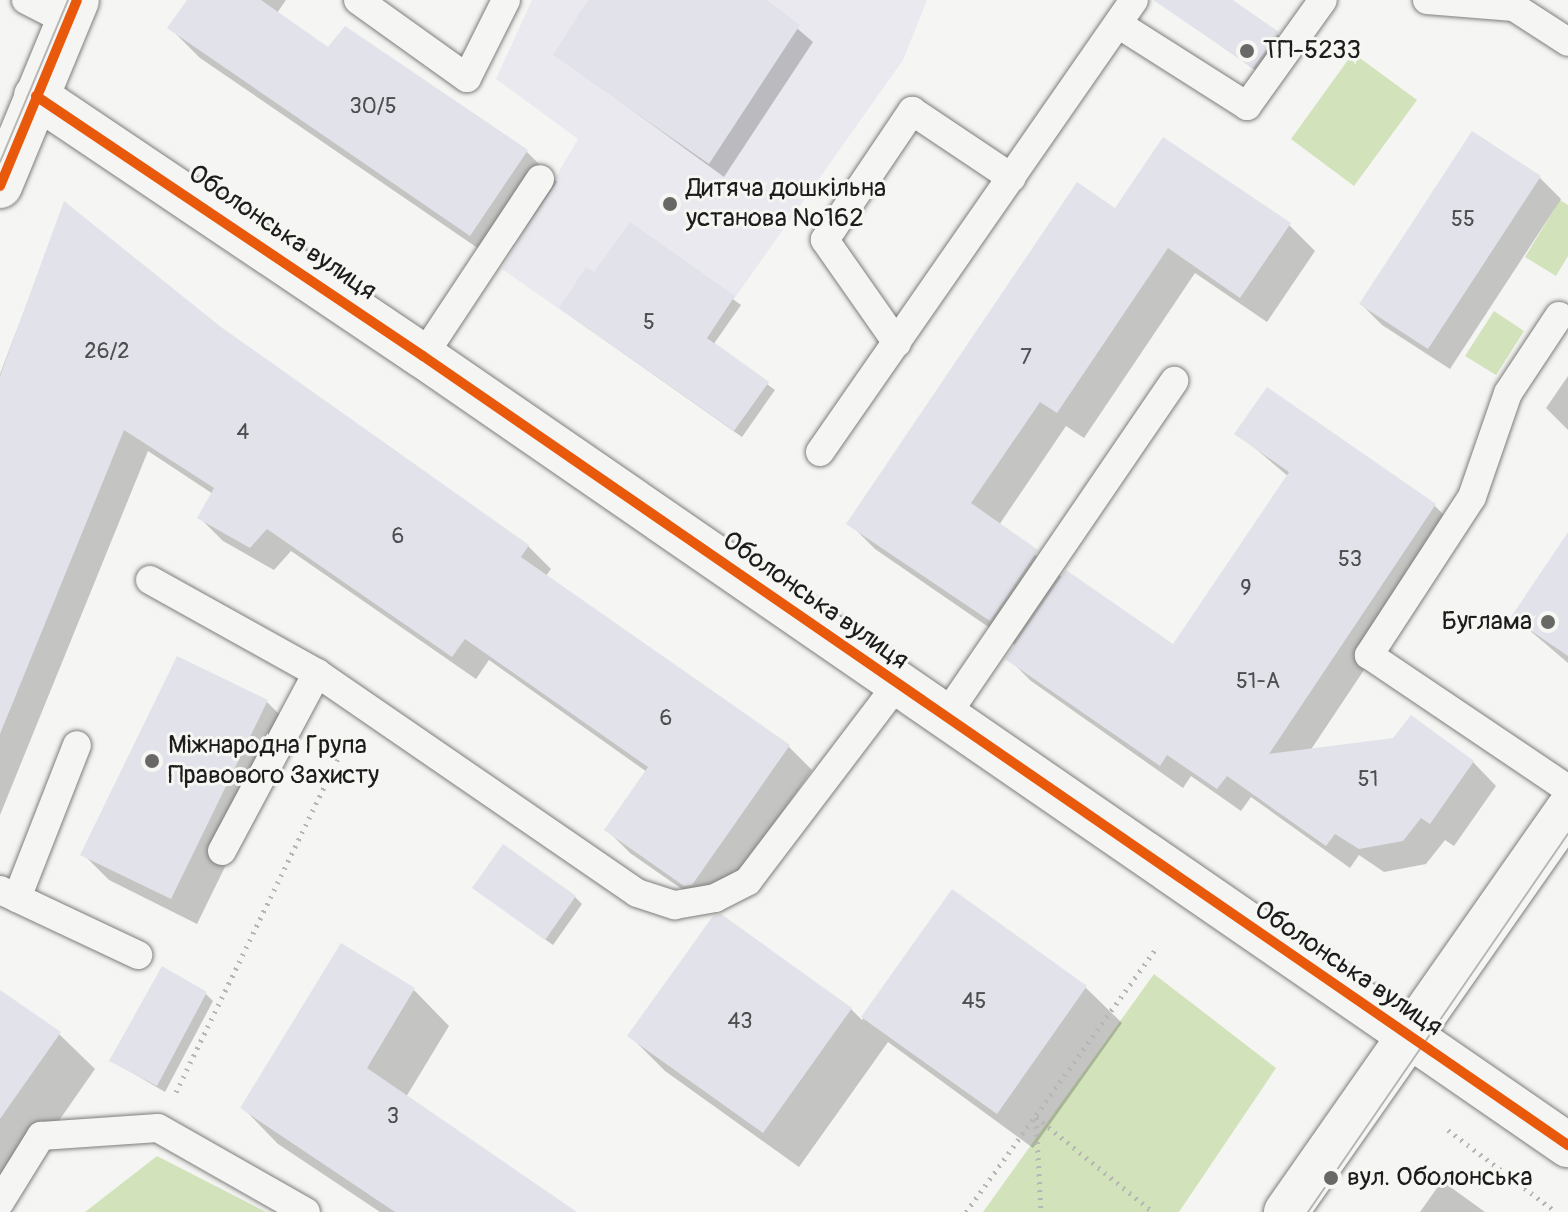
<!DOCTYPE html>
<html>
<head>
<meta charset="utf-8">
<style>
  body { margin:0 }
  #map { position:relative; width:1568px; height:1212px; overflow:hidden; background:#f5f5f3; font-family:Pangolin,sans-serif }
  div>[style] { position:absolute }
  .built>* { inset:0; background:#e9e9ef }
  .green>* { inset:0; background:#d2e3bb }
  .shadow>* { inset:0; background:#0003 }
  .building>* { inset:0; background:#e2e2eb }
  .path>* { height:5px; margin-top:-2.5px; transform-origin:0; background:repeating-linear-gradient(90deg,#b6b6b5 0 2px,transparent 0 8px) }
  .roads { filter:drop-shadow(0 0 2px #7e7e7d) drop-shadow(0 0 2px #7e7e7d) }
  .service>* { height:28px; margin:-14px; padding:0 14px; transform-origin:14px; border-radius:14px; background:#f5f5f3 }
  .minor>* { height:44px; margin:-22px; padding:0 22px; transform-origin:22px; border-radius:22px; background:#f5f5f3 }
  .tertiary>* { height:44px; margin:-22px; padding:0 22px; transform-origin:22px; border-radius:22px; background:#f5f5f3 }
  .secondary>* { height:44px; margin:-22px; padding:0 22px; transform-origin:22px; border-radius:22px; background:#f5f5f3 }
  .tram>* { height:2px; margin:-1px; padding:0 1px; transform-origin:1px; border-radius:1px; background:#b6b6b5 }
  .cycleway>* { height:10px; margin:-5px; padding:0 5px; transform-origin:5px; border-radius:5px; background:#e8590c }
  .dots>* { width:22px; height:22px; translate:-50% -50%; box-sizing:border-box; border:4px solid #f6f6f2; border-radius:50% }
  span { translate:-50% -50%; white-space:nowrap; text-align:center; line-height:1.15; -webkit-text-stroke:6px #f6f6f2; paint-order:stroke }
  .number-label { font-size:22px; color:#4e4e50 }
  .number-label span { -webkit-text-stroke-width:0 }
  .poi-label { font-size:26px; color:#1c1c1c }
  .left { translate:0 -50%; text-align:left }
  .right { translate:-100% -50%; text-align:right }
  .street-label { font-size:26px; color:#1c1c1c }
</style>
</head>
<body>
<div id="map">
  <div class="built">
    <i style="clip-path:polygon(532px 0,927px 0,903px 60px,707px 337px,769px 382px,734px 431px,502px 269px,578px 139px,496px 79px)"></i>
  </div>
  <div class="green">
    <i style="clip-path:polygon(1353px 53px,1417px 100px,1354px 186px,1291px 139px)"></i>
    <i style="clip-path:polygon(1560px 200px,1568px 205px,1568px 256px,1556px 276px,1525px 257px)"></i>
    <i style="clip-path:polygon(1494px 311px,1524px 331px,1496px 375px,1465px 356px)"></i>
    <i style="clip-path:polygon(1154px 974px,1276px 1068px,1179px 1212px,983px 1212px)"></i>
    <i style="clip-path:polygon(157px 1156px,266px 1212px,85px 1212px)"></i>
  </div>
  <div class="shadow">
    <i style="clip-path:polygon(190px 0,286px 0,277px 13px,328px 50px,527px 152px,557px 182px,501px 264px,200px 58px,170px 28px)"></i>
    <i style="clip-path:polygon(590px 0,764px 0,813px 42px,724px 177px,555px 54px)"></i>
    <i style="clip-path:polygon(1198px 0,1230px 0,1285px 40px,1261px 74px,1184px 20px)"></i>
    <i style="clip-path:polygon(1472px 134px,1540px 178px,1561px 199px,1450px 369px,1382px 325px,1361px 304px)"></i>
    <i style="clip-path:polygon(65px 204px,220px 329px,528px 546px,551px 569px,546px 576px,789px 747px,812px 770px,715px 907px,709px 908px,630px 853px,607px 830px,647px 772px,489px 660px,476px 679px,291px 551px,274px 570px,223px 541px,200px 518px,213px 494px,148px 451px,0 815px,0 374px)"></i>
    <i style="clip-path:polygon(1116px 211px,1289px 225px,1315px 251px,1267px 322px,1195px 273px,1084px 438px,1066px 426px,999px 525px,1063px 578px,1174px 647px,1289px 477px,1237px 433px,1267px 390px,1435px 506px,1458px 529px,1310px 751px,1473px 762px,1496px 786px,1454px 846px,1445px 840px,1426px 864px,1384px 872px,1359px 855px,1350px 868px,1251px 797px,1241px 811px,1191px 776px,1183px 788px,1031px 681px,1008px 658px,1016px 646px,875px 549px,849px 523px)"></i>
    <i style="clip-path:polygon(630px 225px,741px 305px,713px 345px,775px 390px,742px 437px,568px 314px)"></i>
    <i style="clip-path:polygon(1568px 376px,1568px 430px,1546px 408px)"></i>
    <i style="clip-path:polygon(1568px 536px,1568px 663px,1513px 616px)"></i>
    <i style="clip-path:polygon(267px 702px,293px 728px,197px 924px,109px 880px,83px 854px)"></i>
    <i style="clip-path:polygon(474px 888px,575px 897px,582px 904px,553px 945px)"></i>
    <i style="clip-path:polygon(952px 892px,1086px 988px,1122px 1023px,1033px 1148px,888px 1042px,799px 1167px,665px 1071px,630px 1036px,851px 1009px,862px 1020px)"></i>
    <i style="clip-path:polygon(414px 990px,449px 1026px,406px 1097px,564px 1212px,380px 1212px,278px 1144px,243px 1108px)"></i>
    <i style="clip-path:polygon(0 992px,59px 1034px,95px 1069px,0 1205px)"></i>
    <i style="clip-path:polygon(206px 994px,213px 1001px,165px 1092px,112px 1061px)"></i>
    <i style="clip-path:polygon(1442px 1181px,1485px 1212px,1420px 1212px)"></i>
  </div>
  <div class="building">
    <i style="clip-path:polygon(187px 0,261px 0,328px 47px,345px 26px,528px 150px,470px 236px,167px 28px)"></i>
    <i style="clip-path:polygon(588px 0,767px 0,800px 25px,709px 164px,553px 55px)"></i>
    <i style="clip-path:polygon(1153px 0,1233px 0,1279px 32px,1253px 68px)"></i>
    <i style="clip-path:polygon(1472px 131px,1541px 176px,1428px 349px,1359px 304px)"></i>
    <i style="clip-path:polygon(1163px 137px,1291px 223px,1240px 298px,1168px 248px,1057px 413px,1040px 402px,971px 503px,1038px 550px,990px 621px,846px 524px,1077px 182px,1115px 208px)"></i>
    <i style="clip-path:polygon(64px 201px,221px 327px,529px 545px,521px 557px,790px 745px,692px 885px,684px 886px,604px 830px,648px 767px,465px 639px,452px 657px,267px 529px,250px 548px,197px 518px,214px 488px,124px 430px,0 734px,0 376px)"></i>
    <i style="clip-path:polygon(630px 222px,735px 296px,707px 338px,769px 382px,734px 431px,559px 308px,586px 267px,594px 272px)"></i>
    <i style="clip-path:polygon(1267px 387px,1436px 504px,1269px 754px,1393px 738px,1411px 715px,1474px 761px,1430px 824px,1421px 818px,1403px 841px,1359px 849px,1335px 834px,1326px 846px,1227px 776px,1217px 789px,1167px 755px,1160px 766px,1005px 659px,1066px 570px,1173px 644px,1289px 472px,1234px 434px)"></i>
    <i style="clip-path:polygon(1568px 532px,1568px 656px,1511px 617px)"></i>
    <i style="clip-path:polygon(177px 656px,268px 700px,171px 899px,80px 855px)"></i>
    <i style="clip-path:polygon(503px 844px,576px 896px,545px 940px,472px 888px)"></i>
    <i style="clip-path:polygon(952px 889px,1087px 986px,997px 1114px,861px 1017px)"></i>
    <i style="clip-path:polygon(721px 914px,852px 1008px,763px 1133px,627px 1036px,713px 916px)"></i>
    <i style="clip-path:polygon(341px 943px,415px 988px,367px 1068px,577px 1212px,395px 1212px,240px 1108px)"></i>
    <i style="clip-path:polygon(162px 966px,207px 992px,157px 1086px,109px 1061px)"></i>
    <i style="clip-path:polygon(0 990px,61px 1032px,0 1119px)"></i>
  </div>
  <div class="path">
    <i style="left:176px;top:1092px;width:387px;rotate:-64.1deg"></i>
    <i style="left:1036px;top:1117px;width:151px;rotate:39.1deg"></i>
    <i style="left:1036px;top:1118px;width:94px;rotate:87deg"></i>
    <i style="left:1448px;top:1130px;width:136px;rotate:37.2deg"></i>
    <i style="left:966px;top:1212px;width:324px;rotate:-54.2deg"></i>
  </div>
  <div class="roads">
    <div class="service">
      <i style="left:26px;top:0;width:46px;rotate:27.1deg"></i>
      <i style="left:358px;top:0;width:134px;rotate:35.6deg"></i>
      <i style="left:467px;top:78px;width:87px;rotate:-63.4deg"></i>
      <i style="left:1427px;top:0;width:87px;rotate:4.6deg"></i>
      <i style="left:1514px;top:7px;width:64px;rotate:32.9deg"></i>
      <i style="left:1118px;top:24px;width:153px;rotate:32.4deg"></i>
      <i style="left:1247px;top:106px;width:130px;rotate:-54.4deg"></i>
      <i style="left:1559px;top:316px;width:92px;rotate:123.5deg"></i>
      <i style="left:1508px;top:393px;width:110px;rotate:109.1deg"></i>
      <i style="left:1472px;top:497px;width:189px;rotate:123.1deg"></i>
      <i style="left:1369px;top:655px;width:240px;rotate:34deg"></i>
      <i style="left:897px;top:343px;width:126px;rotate:-125deg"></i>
      <i style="left:825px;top:240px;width:156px;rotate:-56deg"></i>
      <i style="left:912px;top:111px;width:120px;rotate:33.8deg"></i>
      <i style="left:423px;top:356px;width:212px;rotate:-56.5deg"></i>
      <i style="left:820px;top:452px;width:550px;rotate:-55.21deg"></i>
      <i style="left:150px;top:580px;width:191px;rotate:29.1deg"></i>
      <i style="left:317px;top:673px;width:388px;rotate:34.5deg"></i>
      <i style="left:637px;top:893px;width:40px;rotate:18deg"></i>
      <i style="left:675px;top:905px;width:41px;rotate:-9.9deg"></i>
      <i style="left:715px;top:898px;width:37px;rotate:-27deg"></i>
      <i style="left:748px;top:881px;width:246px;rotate:-52.8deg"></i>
      <i style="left:945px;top:717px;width:407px;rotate:-55.7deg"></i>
      <i style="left:222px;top:851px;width:202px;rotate:-61.9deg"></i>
      <i style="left:0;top:890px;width:19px;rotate:25deg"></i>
      <i style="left:17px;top:898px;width:164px;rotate:-68.6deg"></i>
      <i style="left:17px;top:898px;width:134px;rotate:25.2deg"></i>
      <i style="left:0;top:1202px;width:78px;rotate:-58.2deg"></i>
      <i style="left:41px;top:1136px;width:117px;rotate:-3.9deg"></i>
      <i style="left:158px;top:1128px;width:170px;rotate:29.6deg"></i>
    </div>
    <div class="minor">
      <i style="left:36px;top:96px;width:466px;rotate:33.9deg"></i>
      <i style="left:423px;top:356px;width:1391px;rotate:34.57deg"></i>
    </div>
    <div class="tertiary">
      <i style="left:0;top:186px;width:201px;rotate:-67.5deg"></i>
    </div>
    <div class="secondary">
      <i style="left:1286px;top:1212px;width:491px;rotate:-55deg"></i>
    </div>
  </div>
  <div class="tram">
    <i style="left:0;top:162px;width:176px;rotate:-67.2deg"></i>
    <i style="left:1308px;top:1212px;width:459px;rotate:-55.5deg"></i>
  </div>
  <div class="cycleway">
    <i style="left:36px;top:96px;width:466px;rotate:33.9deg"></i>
    <i style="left:423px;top:356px;width:1391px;rotate:34.57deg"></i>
    <i style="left:0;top:186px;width:201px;rotate:-67.5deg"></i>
  </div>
  <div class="dots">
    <i style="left:1247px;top:51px;background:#686867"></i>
    <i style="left:670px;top:204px;background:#686867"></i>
    <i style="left:1548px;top:622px;background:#686867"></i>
    <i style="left:152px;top:761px;background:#686867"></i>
    <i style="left:1331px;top:1178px;background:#686867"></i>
  </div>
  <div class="number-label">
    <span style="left:373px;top:107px">30/5</span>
    <span style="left:1463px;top:220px">55</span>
    <span style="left:649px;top:323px">5</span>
    <span style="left:107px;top:352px">26/2</span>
    <span style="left:1026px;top:358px">7</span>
    <span style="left:243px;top:433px">4</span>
    <span style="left:398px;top:537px">6</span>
    <span style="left:1350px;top:560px">53</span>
    <span style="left:1246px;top:589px">9</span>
    <span style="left:1258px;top:682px">51-А</span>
    <span style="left:666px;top:719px">6</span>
    <span style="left:1368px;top:780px">51</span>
    <span style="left:974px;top:1002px">45</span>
    <span style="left:740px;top:1022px">43</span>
    <span style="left:393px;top:1117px">3</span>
  </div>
  <div class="poi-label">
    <span class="left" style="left:1263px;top:51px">ТП-5233</span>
    <span class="left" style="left:686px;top:204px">Дитяча дошкільна<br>установа №162</span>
    <span class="right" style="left:1532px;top:622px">Буглама</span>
    <span class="left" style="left:168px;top:761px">Міжнародна Група<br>Правового Захисту</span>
    <span class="left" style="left:1347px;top:1178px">вул. Оболонська</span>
  </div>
  <div class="street-label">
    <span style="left:282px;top:233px;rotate:34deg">Оболонська вулиця</span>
    <span style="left:815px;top:601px;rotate:35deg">Оболонська вулиця</span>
    <span style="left:1348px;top:969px;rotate:34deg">Оболонська вулиця</span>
  </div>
</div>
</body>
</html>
